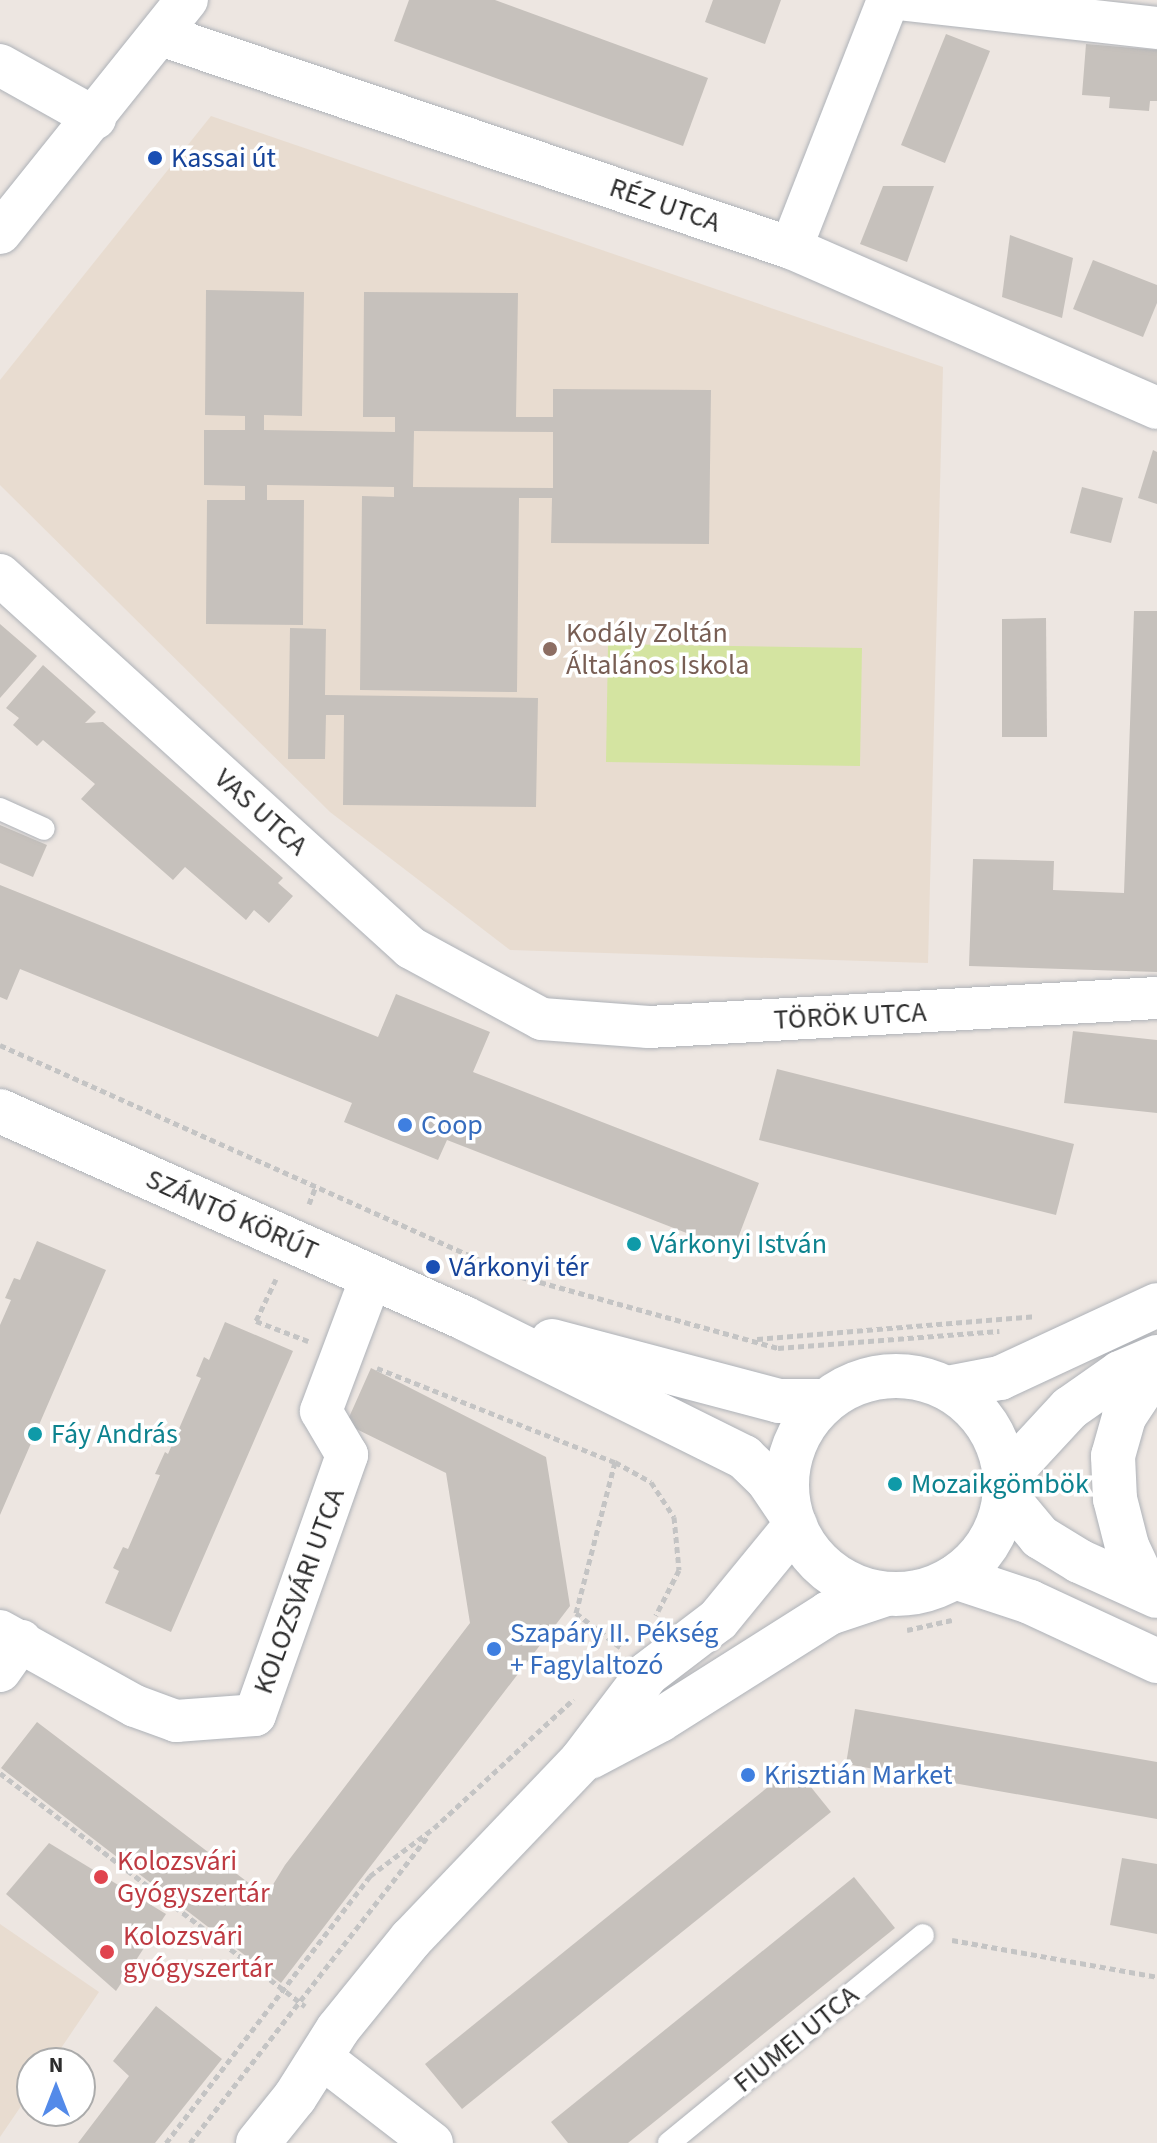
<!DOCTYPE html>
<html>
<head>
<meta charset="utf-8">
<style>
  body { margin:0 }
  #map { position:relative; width:1157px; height:2143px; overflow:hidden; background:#ede6e1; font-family:"Source Sans 3",sans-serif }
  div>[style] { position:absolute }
  .education>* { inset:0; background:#e8dcd0 }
  .pitch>* { inset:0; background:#d4e4a1 }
  .building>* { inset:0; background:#c6c1bc }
  .path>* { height:5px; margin-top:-2.5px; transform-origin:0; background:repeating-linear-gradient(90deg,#c4c4c4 0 6px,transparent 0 10px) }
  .roads { filter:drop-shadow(0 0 2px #aeb2b8) drop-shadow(0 0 2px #aeb2b8) }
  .service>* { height:22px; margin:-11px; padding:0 11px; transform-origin:11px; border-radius:11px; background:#fff }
  .minor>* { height:42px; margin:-21px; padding:0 21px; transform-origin:21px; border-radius:21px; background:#fff }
  .tertiary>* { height:44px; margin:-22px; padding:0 22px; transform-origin:22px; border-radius:22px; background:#fff }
  .tertiary>.ring { margin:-22px; padding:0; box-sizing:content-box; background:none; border:44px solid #fff; border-radius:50% }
  .dots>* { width:22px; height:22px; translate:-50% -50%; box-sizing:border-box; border:4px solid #fff; border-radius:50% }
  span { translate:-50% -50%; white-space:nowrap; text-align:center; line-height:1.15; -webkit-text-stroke:7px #fff; paint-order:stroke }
  .transit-label { font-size:28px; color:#164399 }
  .left { translate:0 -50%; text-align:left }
  .street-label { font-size:28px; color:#2d2d2d }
  .education-label { font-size:28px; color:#785e54 }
  .shop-label { font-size:28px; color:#366cbe }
  .culture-label { font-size:28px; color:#0d838f }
  .health-label { font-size:28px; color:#be3a42 }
  .north { position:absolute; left:16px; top:2047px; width:80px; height:80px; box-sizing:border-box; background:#fff; border:2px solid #ababab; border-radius:50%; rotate:0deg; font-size:22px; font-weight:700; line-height:32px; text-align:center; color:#2d2d2d }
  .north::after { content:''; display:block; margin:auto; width:28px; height:36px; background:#538ae9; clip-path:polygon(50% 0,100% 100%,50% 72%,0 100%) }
</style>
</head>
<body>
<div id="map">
  <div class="education">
    <i style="clip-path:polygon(211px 116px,943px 367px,928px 963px,510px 950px,330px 812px,0 485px,0 380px)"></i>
    <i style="clip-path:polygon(0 1924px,99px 1992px,51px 2063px,32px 2063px,32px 2090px,0 2137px)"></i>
  </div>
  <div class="pitch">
    <i style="clip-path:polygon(608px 644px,862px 648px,860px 766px,606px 762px)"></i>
  </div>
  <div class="building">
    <i style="clip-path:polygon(409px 0,495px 0,708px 78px,683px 146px,394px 41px)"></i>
    <i style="clip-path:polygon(713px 0,781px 0,765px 44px,705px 22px)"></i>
    <i style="clip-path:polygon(946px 34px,990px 51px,945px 163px,901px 145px)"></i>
    <i style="clip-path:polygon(1086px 44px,1157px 50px,1157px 101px,1150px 101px,1149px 111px,1109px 108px,1110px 97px,1082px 95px)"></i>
    <i style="clip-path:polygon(883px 186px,934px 186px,907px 262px,860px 244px)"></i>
    <i style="clip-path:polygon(1010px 235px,1073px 258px,1062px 318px,1002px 297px)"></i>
    <i style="clip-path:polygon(1093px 260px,1157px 285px,1157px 303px,1143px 337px,1073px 309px)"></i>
    <i style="clip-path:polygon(evenodd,206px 290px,304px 292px,302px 416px,264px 415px,264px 430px,395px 432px,395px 417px,363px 417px,364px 292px,518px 293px,516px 417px,553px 417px,553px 389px,711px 390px,709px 544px,551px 543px,552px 498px,519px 498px,517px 692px,360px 690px,362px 496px,394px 497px,394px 487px,267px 485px,267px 500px,304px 500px,303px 625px,206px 624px,207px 500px,245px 500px,245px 486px,204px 485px,204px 430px,245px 430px,245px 416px,205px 415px,206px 290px,414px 431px,553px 432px,553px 488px,413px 487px,414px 431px)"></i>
    <i style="clip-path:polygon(1153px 450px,1157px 452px,1157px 504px,1138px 498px)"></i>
    <i style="clip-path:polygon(1082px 487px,1123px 498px,1111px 543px,1070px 533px)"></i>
    <i style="clip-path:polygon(1134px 611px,1157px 611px,1157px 972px,969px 966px,973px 859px,1054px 861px,1053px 890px,1124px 893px)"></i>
    <i style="clip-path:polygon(1046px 618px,1047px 737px,1002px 737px,1002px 619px)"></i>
    <i style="clip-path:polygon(0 624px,37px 656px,0 698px)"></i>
    <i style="clip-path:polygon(290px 628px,326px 629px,325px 695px,538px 698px,536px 807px,343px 805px,344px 715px,326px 715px,325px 759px,288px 759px)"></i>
    <i style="clip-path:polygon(43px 665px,96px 712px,85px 723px,103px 722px,283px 878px,278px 883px,293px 896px,269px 923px,254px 910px,246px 920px,185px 867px,173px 880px,81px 799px,95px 784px,43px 740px,37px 746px,13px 725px,19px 718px,6px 708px)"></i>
    <i style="clip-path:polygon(0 825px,47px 845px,33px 877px,0 863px)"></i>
    <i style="clip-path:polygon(0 885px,378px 1037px,396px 994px,490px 1032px,473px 1072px,759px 1183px,733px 1251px,447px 1140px,438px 1160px,344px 1122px,352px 1103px,20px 969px,7px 1000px,0 997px)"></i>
    <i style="clip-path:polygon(1073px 1031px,1157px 1040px,1157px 1113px,1064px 1103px)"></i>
    <i style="clip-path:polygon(777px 1069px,1074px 1144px,1056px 1215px,759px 1140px)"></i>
    <i style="clip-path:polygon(37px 1241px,106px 1270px,0 1515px,0 1325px,11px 1300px,5px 1298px,14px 1278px,20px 1280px)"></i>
    <i style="clip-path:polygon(225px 1322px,293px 1351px,171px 1632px,105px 1603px,119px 1571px,113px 1568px,123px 1547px,128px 1549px,160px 1475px,155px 1474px,165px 1452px,168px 1454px,201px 1378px,196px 1376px,204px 1357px,209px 1360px)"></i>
    <i style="clip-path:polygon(371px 1368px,546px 1457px,570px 1606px,281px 1983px,1px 1768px,37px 1722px,266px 1896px,285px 1865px,470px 1623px,446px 1473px,346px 1424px)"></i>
    <i style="clip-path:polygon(855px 1709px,1157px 1762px,1157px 1819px,846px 1764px)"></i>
    <i style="clip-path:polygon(794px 1766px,831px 1812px,462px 2109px,425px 2064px)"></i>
    <i style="clip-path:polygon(49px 1843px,166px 1914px,116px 1991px,6px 1894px)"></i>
    <i style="clip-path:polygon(1122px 1858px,1157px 1864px,1157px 1934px,1110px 1925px)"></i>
    <i style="clip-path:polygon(854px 1877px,895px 1928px,628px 2143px,568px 2143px,551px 2122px)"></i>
    <i style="clip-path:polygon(156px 2006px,222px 2059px,155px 2143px,78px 2143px,129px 2076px,113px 2061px)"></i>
  </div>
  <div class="path">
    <i style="left:0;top:1045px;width:560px;rotate:24.14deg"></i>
    <i style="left:511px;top:1274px;width:277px;rotate:15.5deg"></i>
    <i style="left:778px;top:1348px;width:222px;rotate:-4.4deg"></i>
    <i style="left:309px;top:1204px;width:19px;rotate:-69deg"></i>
    <i style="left:276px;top:1279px;width:47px;rotate:115.5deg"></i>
    <i style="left:256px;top:1321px;width:56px;rotate:21deg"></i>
    <i style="left:757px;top:1339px;width:278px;rotate:-4.7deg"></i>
    <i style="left:377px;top:1368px;width:256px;rotate:21.6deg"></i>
    <i style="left:615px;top:1462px;width:41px;rotate:29.1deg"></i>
    <i style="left:651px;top:1482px;width:42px;rotate:56.7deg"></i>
    <i style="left:674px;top:1517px;width:53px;rotate:84.6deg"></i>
    <i style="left:679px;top:1570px;width:51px;rotate:117.1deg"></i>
    <i style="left:615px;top:1462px;width:156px;rotate:104.5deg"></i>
    <i style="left:576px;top:1613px;width:56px;rotate:37.7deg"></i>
    <i style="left:907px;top:1630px;width:46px;rotate:-12.5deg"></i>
    <i style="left:0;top:1773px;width:384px;rotate:37.4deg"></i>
    <i style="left:952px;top:1940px;width:208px;rotate:10.2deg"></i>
    <i style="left:166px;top:2143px;width:336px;rotate:-52.6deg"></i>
    <i style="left:370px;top:1876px;width:80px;rotate:-36.9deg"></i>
    <i style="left:434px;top:1828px;width:190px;rotate:-42.7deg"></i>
    <i style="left:190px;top:2143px;width:390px;rotate:-52.2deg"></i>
  </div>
  <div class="roads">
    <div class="service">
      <i style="left:0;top:809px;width:48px;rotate:24.4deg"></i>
      <i style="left:669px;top:2143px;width:328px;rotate:-39.3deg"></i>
    </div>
    <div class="minor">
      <i style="left:907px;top:0;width:252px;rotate:6.4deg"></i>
      <i style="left:161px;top:35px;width:665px;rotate:18.68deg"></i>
      <i style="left:791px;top:248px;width:399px;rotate:23.6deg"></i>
      <i style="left:0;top:65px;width:109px;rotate:29.2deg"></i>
      <i style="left:0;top:233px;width:299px;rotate:-51.3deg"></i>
      <i style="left:791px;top:248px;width:266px;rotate:-68.6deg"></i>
      <i style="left:0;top:575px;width:555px;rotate:42.23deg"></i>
      <i style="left:411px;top:948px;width:149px;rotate:28.5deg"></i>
      <i style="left:542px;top:1019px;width:107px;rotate:4.3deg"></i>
      <i style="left:649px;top:1027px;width:509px;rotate:-3.27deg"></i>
      <i style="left:0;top:1631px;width:154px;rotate:29.1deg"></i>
      <i style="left:135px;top:1706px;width:44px;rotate:20.1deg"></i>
      <i style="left:176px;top:1721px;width:79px;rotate:-4.3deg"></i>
      <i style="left:255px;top:1715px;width:276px;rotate:-70.5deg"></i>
      <i style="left:347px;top:1455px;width:51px;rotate:-120.6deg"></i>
      <i style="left:321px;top:1411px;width:142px;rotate:-69.4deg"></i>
      <i style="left:0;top:1671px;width:37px;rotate:-55deg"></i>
      <i style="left:322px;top:2058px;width:139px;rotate:37.7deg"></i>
    </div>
    <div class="tertiary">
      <i style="left:0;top:1111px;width:508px;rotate:24.04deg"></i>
      <i style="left:464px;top:1318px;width:313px;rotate:26.4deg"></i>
      <i style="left:744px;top:1457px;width:32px;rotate:44deg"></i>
      <i style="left:767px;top:1479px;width:41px;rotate:55.9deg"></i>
      <i style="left:552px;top:1341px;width:235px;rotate:14.8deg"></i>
      <i style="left:779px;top:1401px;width:43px"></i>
      <i class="ring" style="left:787px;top:1376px;width:174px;height:174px"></i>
      <i style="left:947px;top:1388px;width:54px;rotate:-10.7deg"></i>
      <i style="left:1000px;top:1378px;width:173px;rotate:-24.9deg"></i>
      <i style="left:1006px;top:1477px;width:94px;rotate:-47.2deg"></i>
      <i style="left:1070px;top:1408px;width:61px;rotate:-35deg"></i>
      <i style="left:1120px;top:1373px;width:40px;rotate:-23.4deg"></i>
      <i style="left:1005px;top:1495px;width:55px;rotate:50.2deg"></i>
      <i style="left:1040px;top:1537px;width:46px;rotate:31.6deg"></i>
      <i style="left:1079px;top:1561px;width:85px;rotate:24.2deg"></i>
      <i style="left:955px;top:1577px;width:79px;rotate:18.4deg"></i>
      <i style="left:1030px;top:1602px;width:140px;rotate:24.9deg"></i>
      <i style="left:1148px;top:1591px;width:50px;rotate:-115deg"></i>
      <i style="left:1127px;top:1546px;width:49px;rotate:-104.3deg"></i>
      <i style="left:1115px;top:1499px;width:43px;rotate:-92.7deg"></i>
      <i style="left:1113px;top:1456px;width:41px;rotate:-74.2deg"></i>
      <i style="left:1124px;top:1417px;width:60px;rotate:-56.6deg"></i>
      <i style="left:590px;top:1757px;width:79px;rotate:-27.9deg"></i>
      <i style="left:660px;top:1720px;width:200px;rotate:-32.3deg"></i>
      <i style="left:829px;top:1613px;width:60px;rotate:-18.4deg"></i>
      <i style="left:258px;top:2143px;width:59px;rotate:-51.2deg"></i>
      <i style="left:295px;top:2097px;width:80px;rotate:-57.7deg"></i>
      <i style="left:338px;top:2029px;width:116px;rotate:-51deg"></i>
      <i style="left:411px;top:1939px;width:246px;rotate:-46.3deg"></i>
      <i style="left:581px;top:1761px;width:109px;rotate:-52.8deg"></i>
      <i style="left:647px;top:1674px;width:89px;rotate:-37.3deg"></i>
      <i style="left:718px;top:1620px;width:122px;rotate:-50.7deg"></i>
    </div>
  </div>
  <div class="dots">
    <i style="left:155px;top:158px;background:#1a4fb4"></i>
    <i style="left:550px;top:649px;background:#8d6e63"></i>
    <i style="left:405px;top:1125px;background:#3f7fe0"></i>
    <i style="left:634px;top:1244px;background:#0f9aa8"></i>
    <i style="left:433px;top:1267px;background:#1a4fb4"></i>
    <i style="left:35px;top:1434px;background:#0f9aa8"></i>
    <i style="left:895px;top:1484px;background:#0f9aa8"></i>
    <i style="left:494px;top:1649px;background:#3f7fe0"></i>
    <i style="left:748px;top:1775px;background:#3f7fe0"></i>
    <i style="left:101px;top:1877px;background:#e0444e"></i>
    <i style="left:107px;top:1952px;background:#e0444e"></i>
  </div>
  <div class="transit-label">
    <span class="left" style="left:171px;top:158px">Kassai út</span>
    <span class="left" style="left:449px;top:1267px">Várkonyi tér</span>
  </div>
  <div class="street-label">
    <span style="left:665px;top:205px;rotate:19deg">RÉZ UTCA</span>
    <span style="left:261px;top:812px;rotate:42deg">VAS UTCA</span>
    <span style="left:850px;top:1016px;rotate:-3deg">TÖRÖK UTCA</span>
    <span style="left:232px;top:1215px;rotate:24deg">SZÁNTÓ KÖRÚT</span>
    <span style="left:299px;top:1591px;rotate:-70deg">KOLOZSVÁRI UTCA</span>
    <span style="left:796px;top:2039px;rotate:-39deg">FIUMEI UTCA</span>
  </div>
  <div class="education-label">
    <span class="left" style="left:566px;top:649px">Kodály Zoltán<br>Általános Iskola</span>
  </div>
  <div class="shop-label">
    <span class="left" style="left:421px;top:1125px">Coop</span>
    <span class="left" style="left:510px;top:1649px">Szapáry II. Pékség<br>+ Fagylaltozó</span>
    <span class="left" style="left:764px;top:1775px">Krisztián Market</span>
  </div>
  <div class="culture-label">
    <span class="left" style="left:650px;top:1244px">Várkonyi István</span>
    <span class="left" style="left:51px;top:1434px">Fáy András</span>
    <span class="left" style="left:911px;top:1484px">Mozaikgömbök</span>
  </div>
  <div class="health-label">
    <span class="left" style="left:117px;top:1877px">Kolozsvári<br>Gyógyszertár</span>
    <span class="left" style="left:123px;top:1952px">Kolozsvári<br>gyógyszertár</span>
  </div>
  <div class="north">N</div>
</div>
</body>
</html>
